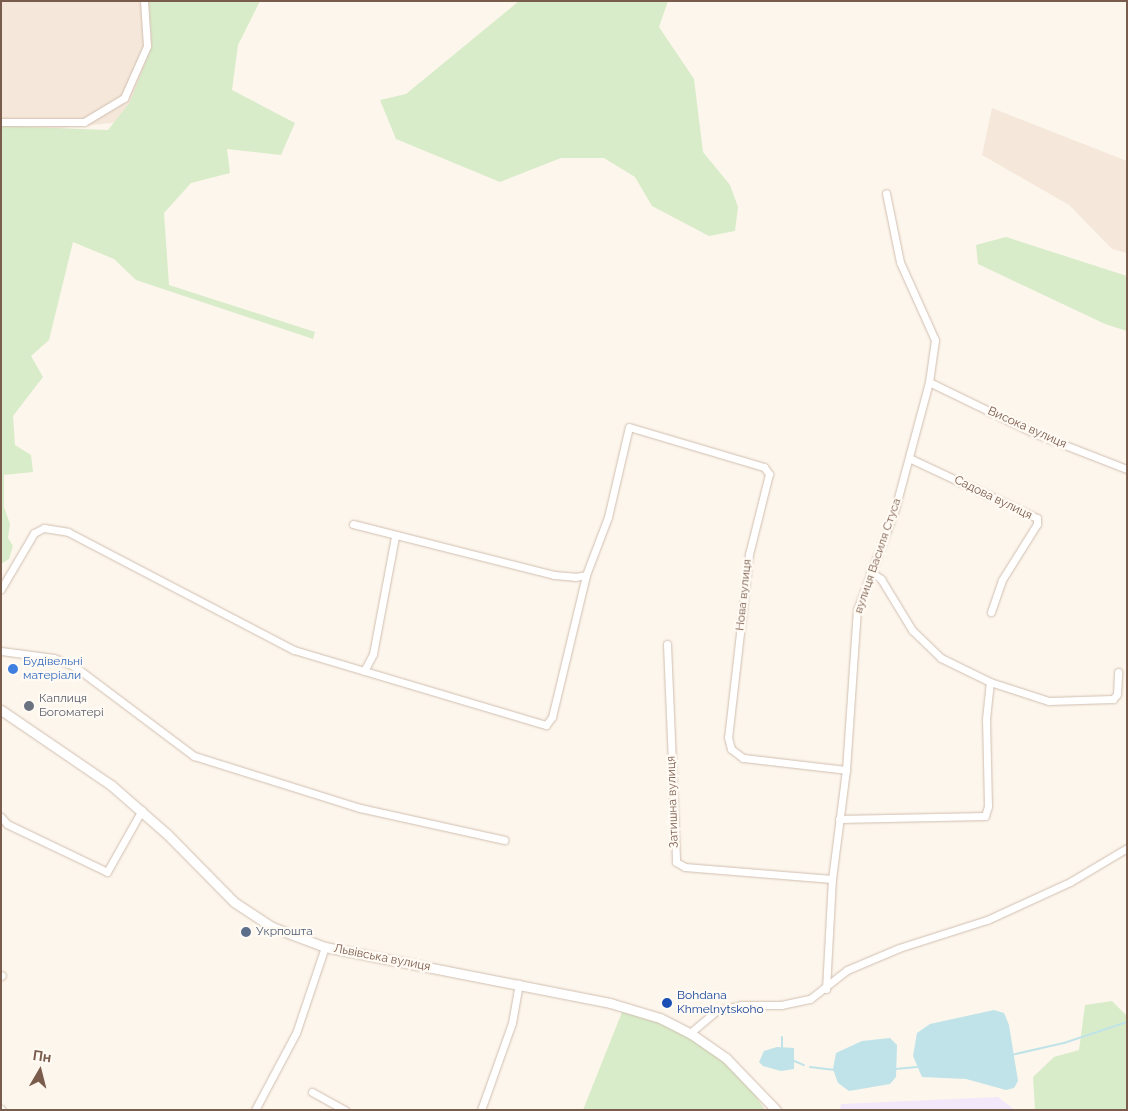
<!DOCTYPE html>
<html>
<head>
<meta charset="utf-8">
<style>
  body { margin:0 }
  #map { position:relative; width:1128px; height:1111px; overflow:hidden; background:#fdf6ec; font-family:Raleway,sans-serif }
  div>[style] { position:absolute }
  .residential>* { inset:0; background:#f5e8da }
  .education>* { inset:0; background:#f3e8fa }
  .green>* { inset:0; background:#d8ecc9 }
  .water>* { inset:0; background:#bfe3e8 }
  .stream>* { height:2px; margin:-1px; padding:0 1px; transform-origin:1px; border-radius:1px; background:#bfe3e8 }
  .roads { filter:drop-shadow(0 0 1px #d1beb0) drop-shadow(0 0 1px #d1beb0) }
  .street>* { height:7px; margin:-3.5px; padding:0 3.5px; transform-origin:3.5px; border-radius:3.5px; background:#fff }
  .secondary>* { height:9px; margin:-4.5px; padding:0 4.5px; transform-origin:4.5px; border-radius:4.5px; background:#fff }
  .dots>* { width:14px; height:14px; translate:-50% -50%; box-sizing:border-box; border:2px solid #fffaf3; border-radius:50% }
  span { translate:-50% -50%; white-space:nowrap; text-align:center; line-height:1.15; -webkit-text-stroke:4.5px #fffaf3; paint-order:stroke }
  .street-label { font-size:12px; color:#7a5c4d }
  .shop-label { font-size:12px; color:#366cbe }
  .left { translate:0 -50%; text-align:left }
  .worship-label { font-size:12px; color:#5b616d }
  .service-label { font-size:12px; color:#4e5e75 }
  .transit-label { font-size:12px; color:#164399 }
  .frame { position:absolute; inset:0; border:2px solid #7a5c4d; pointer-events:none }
  .north { position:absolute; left:15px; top:1046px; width:50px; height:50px; -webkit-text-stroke:4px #fffaf3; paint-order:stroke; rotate:8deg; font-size:14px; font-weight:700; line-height:20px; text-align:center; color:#7a5c4d }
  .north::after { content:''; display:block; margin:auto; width:18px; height:22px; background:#7a5c4d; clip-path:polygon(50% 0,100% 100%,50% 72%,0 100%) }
</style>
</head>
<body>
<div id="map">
  <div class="residential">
    <i style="clip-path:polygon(1px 1px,241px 1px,131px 121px,1px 134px)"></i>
    <i style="clip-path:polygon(992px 108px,1127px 161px,1127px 253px,1112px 249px,1069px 205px,982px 155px)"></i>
  </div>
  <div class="education">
    <i style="clip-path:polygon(998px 1097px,1015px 1110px,840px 1110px,841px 1104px)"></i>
  </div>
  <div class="green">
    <i style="clip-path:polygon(149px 1px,260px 1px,238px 45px,232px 90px,295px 123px,281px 155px,227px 149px,230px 173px,191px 183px,164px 213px,169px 285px,315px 332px,313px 339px,136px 280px,114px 259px,73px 242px,49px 340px,31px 356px,43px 377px,13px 416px,15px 445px,31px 455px,33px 472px,4px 475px,4px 507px,10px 524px,8px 538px,13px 546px,9px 559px,1px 564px,1px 126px,108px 130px,130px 102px,152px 46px)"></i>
    <i style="clip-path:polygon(519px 1px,668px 1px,659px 27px,694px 79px,703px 152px,730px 185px,738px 207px,735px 231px,709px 236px,652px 206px,635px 177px,604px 158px,561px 158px,500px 182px,396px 139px,380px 100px,406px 94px)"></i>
    <i style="clip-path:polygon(1006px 237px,1127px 276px,1127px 331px,1105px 324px,978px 264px,976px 245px)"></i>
    <i style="clip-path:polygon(1112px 1001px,1127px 1016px,1127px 1110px,1035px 1110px,1033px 1077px,1054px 1057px,1079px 1050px,1085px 1005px)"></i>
    <i style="clip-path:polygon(624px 1007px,660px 1018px,736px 1067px,765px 1110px,583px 1110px)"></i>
  </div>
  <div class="water">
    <i style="clip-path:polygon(994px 1010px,1004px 1013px,1009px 1025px,1018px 1081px,1014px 1088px,1006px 1090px,966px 1079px,922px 1077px,913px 1056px,917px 1033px,930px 1024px)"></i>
    <i style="clip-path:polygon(890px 1038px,897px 1045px,896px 1077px,890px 1084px,849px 1091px,838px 1083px,833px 1069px,836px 1053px,862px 1041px)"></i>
    <i style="clip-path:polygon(777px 1047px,794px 1048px,794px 1069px,781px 1071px,763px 1066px,759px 1062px,764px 1051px)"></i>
  </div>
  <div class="stream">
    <i style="left:782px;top:1037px;width:11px;rotate:90deg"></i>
    <i style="left:1011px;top:1055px;width:54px;rotate:-12.8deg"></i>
    <i style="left:1064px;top:1043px;width:66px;rotate:-18.4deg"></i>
    <i style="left:792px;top:1060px;width:13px;rotate:23deg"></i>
    <i style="left:810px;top:1067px;width:25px;rotate:7deg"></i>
    <i style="left:895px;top:1069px;width:22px;rotate:-5deg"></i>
  </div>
  <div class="roads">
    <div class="street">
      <i style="left:1px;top:122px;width:83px"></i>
      <i style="left:84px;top:122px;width:47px;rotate:-31deg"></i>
      <i style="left:124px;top:98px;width:57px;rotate:-66.1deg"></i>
      <i style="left:147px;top:46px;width:45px;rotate:-93.8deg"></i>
      <i style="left:929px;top:382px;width:117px;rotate:25.9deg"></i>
      <i style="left:1034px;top:433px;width:100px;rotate:21.2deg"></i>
      <i style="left:909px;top:458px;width:141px;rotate:25.1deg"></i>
      <i style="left:1037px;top:518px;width:6px;rotate:90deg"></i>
      <i style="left:1037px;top:524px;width:66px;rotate:122deg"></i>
      <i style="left:1002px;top:580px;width:34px;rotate:109deg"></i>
      <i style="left:353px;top:524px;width:207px;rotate:14.2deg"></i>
      <i style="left:554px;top:575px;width:21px;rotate:5deg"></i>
      <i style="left:575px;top:577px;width:11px;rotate:-10deg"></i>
      <i style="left:870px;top:571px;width:14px;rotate:36deg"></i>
      <i style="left:881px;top:579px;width:60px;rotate:58.7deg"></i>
      <i style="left:912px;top:630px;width:40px;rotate:44deg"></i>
      <i style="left:941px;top:658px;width:55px;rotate:26.1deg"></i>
      <i style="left:990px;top:682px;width:62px;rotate:17.9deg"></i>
      <i style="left:1049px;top:701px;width:64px;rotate:-1.8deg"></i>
      <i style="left:1113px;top:699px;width:6px;rotate:-51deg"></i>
      <i style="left:1117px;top:694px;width:22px;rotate:-87deg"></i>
      <i style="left:1px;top:589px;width:65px;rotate:-59.5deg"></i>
      <i style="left:34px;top:533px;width:11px;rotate:-27deg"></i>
      <i style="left:44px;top:528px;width:24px;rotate:9deg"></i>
      <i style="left:68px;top:532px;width:255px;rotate:27.6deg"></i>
      <i style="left:294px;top:650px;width:263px;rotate:16.6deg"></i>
      <i style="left:546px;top:725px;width:10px;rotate:-53deg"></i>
      <i style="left:552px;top:717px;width:146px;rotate:-76.5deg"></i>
      <i style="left:586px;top:575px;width:62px;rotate:-69.2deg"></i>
      <i style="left:608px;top:517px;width:92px;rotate:-76.9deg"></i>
      <i style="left:629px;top:427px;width:141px;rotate:16.5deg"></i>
      <i style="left:764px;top:467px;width:9px;rotate:54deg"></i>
      <i style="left:769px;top:474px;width:82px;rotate:104deg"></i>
      <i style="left:749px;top:554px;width:184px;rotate:96.5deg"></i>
      <i style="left:728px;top:737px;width:12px;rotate:76deg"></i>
      <i style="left:731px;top:749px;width:15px;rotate:37deg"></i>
      <i style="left:743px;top:758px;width:104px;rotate:6.6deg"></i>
      <i style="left:667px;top:644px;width:218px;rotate:87.6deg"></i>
      <i style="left:676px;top:862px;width:10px;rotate:29deg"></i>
      <i style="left:685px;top:867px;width:147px;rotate:4.7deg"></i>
      <i style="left:1px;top:651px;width:53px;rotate:7.5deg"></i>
      <i style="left:54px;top:658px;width:22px;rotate:22deg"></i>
      <i style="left:74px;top:666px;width:150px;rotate:36.9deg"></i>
      <i style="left:194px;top:756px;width:174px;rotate:17.4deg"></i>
      <i style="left:360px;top:808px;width:148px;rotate:12.5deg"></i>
      <i style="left:364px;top:671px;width:19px;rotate:-62deg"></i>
      <i style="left:373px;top:654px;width:119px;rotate:-79.4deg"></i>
      <i style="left:1px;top:817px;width:9px;rotate:49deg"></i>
      <i style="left:7px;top:824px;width:111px;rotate:25.6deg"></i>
      <i style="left:107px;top:872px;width:71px;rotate:-60.6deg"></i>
      <i style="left:839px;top:819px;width:146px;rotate:-1.2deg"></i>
      <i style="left:985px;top:816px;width:10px;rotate:-73deg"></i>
      <i style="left:988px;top:806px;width:87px;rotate:-91.3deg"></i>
      <i style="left:986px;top:719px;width:37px;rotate:-84deg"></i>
      <i style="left:1px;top:976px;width:1px;rotate:-45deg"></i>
      <i style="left:826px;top:989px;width:110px;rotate:-86.9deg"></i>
      <i style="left:832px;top:879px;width:110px;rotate:-82.7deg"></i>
      <i style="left:846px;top:770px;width:160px;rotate:-86.1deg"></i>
      <i style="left:857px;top:610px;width:108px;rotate:-69.4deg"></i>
      <i style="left:895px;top:509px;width:131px;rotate:-75deg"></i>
      <i style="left:929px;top:382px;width:42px;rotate:-81.9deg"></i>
      <i style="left:935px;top:340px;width:85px;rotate:-114.2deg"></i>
      <i style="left:900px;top:262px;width:70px;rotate:-101.5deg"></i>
      <i style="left:690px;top:1033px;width:34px;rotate:-40deg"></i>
      <i style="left:716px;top:1011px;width:26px;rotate:-13deg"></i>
      <i style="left:741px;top:1005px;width:40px"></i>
      <i style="left:781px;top:1005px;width:30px;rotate:-12deg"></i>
      <i style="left:810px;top:999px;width:47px;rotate:-38.1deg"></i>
      <i style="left:847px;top:970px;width:56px;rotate:-22.9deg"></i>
      <i style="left:899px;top:948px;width:92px;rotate:-17.7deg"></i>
      <i style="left:987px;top:920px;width:91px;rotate:-24.6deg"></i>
      <i style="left:1070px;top:882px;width:66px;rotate:-30.8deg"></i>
      <i style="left:312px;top:1092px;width:38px;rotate:29deg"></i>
      <i style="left:1px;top:1109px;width:1px;rotate:45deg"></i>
      <i style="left:255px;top:1110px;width:87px;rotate:-62deg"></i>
      <i style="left:296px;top:1033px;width:91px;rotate:-71.4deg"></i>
      <i style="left:481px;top:1110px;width:92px;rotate:-70.4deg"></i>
      <i style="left:512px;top:1023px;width:40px;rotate:-80deg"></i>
    </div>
    <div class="secondary">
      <i style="left:1px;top:710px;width:133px;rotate:34.3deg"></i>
      <i style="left:111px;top:785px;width:74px;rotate:41.2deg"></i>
      <i style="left:167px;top:834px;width:95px;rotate:45.4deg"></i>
      <i style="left:234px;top:902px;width:45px;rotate:33.3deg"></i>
      <i style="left:272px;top:927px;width:57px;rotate:20.7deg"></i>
      <i style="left:325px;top:947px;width:290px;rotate:11.1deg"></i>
      <i style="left:610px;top:1003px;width:52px;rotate:16.7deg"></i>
      <i style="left:660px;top:1018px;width:34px;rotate:27deg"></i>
      <i style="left:690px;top:1033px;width:44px;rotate:34.8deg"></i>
      <i style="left:726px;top:1058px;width:72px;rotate:46.1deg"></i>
    </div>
  </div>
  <div class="dots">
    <i style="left:13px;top:669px;background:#3f7fe0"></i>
    <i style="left:29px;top:706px;background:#6b7280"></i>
    <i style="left:246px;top:932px;background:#5c6f8a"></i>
    <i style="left:667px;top:1003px;background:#1a4fb4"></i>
  </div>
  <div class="street-label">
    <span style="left:1027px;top:428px;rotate:24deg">Висока вулиця</span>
    <span style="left:993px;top:498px;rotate:26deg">Садова вулиця</span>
    <span style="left:878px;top:556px;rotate:-71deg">вулиця Василя Стуса</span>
    <span style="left:744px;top:595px;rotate:-84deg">Нова вулиця</span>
    <span style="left:673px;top:802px;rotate:-92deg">Затишна вулиця</span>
    <span style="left:382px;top:958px;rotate:11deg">Львівська вулиця</span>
  </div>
  <div class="shop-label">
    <span class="left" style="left:23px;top:669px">Будівельні<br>матеріали</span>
  </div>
  <div class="worship-label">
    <span class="left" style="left:39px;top:706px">Каплиця<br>Богоматері</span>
  </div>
  <div class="service-label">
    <span class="left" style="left:256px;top:932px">Укрпошта</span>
  </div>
  <div class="transit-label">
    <span class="left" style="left:677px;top:1003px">Bohdana<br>Khmelnytskoho</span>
  </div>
  <div class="frame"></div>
  <div class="north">Пн</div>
</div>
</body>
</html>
